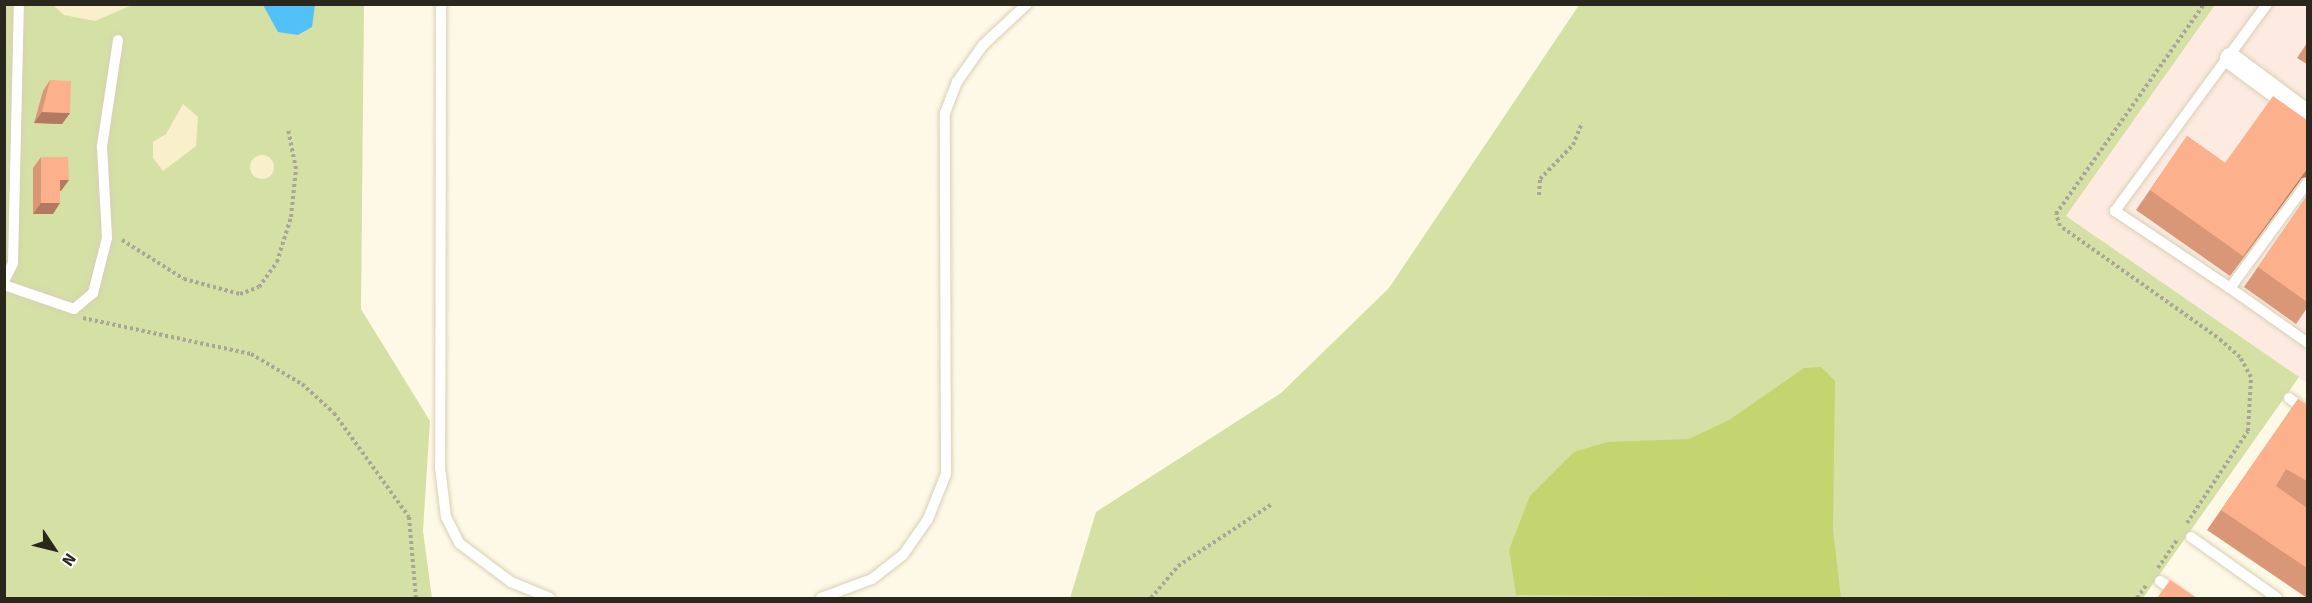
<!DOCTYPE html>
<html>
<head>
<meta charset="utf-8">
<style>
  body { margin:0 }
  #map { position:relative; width:2312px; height:603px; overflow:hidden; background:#fef9e7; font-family:Signika,sans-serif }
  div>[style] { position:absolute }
  .commercial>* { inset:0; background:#fdebe1 }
  .green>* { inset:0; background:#d5e0a5 }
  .forest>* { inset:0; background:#c4d46e }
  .sand>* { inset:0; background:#f9efca }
  .round { border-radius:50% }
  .water>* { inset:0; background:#52c1f9 }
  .path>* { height:4px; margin-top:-2px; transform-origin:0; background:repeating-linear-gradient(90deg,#aaa697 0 3px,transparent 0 6px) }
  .roads { filter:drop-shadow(0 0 2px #d8d0b3) drop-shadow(0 0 2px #d8d0b3) }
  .service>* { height:10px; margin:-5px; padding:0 5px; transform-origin:5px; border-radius:5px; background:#fff }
  .minor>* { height:21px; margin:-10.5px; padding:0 10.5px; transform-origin:10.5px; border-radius:10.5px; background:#fff }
  .wall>* { inset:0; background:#d99778 }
  .shaded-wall>* { inset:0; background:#b07b61 }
  .building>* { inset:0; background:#fcb08b }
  span { translate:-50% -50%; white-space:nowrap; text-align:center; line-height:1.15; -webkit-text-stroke:4.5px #fff; paint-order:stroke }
  .frame { position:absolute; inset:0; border:6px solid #2a271c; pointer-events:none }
  .north { position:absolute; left:24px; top:519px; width:60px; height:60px; -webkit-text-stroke:4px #fff; paint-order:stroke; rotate:125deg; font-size:16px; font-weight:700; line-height:24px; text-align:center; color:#2a271c }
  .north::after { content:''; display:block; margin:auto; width:21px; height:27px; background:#2a271c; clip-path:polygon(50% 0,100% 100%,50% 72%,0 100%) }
</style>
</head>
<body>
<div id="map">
  <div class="commercial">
    <i style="clip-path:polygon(2215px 5px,2307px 5px,2307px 383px,2066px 216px)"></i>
  </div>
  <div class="green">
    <i style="clip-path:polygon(4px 5px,364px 5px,361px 309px,430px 421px,423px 531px,432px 598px,5px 598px)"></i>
    <i style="clip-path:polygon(1579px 5px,2215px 5px,2066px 216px,2299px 377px,2143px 598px,1070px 598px,1096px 512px,1281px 393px,1389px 288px)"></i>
  </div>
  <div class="forest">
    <i style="clip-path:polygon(1821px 367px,1835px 381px,1833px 530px,1841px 598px,1516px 595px,1509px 550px,1530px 496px,1574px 452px,1607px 442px,1689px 439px,1729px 420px,1804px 368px)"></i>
  </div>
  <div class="sand">
    <i style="clip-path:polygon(53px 5px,53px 4px,132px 5px,95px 21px,64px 15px)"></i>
    <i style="clip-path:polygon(183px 104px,198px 117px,196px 146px,163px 171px,153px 158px,153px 142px,166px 134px)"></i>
    <i class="round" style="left:250px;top:155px;width:24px;height:24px"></i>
  </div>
  <div class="water">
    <i style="clip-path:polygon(263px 5px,315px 5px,312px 27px,298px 35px,278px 32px)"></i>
  </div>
  <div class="path">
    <i style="left:1539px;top:195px;width:16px;rotate:-86deg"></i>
    <i style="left:1540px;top:179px;width:47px;rotate:-45.9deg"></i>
    <i style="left:1573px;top:145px;width:24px;rotate:-68deg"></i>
    <i style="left:122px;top:240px;width:73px;rotate:32.2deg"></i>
    <i style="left:184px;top:279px;width:58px;rotate:15deg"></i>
    <i style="left:240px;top:294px;width:20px;rotate:-20deg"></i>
    <i style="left:259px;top:287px;width:31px;rotate:-54deg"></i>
    <i style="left:277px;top:262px;width:47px;rotate:-72.7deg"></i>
    <i style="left:291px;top:217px;width:48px;rotate:-84.1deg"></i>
    <i style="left:296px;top:169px;width:41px;rotate:-101.3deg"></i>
    <i style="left:83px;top:318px;width:172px;rotate:12.1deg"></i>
    <i style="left:251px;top:354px;width:59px;rotate:30.5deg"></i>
    <i style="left:302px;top:384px;width:43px;rotate:42.2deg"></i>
    <i style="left:334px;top:413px;width:128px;rotate:54.2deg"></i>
    <i style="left:409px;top:517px;width:81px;rotate:85.1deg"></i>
    <i style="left:2187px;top:523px;width:110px;rotate:-56.5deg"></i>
    <i style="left:2248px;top:431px;width:54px;rotate:-86.8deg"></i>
    <i style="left:2251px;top:377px;width:23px;rotate:-119deg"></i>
    <i style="left:2240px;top:357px;width:30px;rotate:-139deg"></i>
    <i style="left:2217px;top:337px;width:192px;rotate:-144.7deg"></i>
    <i style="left:2060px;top:226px;width:13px;rotate:-108deg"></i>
    <i style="left:2056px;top:214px;width:257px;rotate:-54.8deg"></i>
    <i style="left:2158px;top:568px;width:34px;rotate:-56deg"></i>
    <i style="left:1151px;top:598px;width:42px;rotate:-49.8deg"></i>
    <i style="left:1178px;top:566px;width:113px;rotate:-33.4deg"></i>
    <i style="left:2137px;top:598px;width:17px;rotate:-54deg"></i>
  </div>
  <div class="roads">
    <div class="service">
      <i style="left:441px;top:4px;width:463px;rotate:90.1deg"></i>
      <i style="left:440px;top:467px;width:50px;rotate:83.2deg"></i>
      <i style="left:446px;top:517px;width:29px;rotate:63deg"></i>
      <i style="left:459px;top:543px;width:65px;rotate:36.9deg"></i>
      <i style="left:511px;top:582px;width:42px;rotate:22.3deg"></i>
      <i style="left:2267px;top:4px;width:257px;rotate:126.3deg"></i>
      <i style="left:2115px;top:211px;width:138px;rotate:33.8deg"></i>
      <i style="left:2230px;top:288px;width:132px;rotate:-53.7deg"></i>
      <i style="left:4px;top:281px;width:20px;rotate:-63deg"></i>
      <i style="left:13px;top:263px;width:259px;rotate:-88.7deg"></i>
      <i style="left:4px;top:285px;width:74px;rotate:18.9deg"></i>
      <i style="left:74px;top:309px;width:25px;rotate:-40deg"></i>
      <i style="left:93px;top:293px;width:57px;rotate:-75.7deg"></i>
      <i style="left:107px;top:238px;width:92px;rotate:-93.1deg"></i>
      <i style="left:102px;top:146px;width:107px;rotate:-81.4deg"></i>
      <i style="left:2230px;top:288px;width:95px;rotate:35.2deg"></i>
      <i style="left:2289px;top:398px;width:24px;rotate:36deg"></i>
      <i style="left:2191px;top:537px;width:105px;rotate:35.3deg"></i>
      <i style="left:2160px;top:581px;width:30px;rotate:34deg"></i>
      <i style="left:821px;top:598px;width:54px;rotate:-20.4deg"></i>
      <i style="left:872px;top:579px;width:39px;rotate:-38deg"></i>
      <i style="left:903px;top:555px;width:44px;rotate:-55.2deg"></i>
      <i style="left:928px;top:519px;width:48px;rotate:-68.2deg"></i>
      <i style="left:946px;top:474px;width:361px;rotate:-90.2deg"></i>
      <i style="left:945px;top:113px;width:33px;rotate:-69deg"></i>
      <i style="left:957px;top:82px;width:45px;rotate:-54.9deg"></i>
      <i style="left:983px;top:45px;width:60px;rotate:-43deg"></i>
    </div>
    <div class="minor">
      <i style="left:2230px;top:58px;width:97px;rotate:36.6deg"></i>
    </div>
  </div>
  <div class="wall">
    <i style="clip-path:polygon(2307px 43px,2307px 64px,2297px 58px)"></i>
    <i style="clip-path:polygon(50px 80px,70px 113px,62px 124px,34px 123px,43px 91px)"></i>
    <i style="clip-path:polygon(2307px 120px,2307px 177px,2302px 178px,2230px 276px,2136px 210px,2187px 136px,2225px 163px)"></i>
    <i style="clip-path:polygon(41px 157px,69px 180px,60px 191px,53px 214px,33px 214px,33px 168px)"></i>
    <i style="clip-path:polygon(2307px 196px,2307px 308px,2296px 324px,2244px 287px)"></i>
    <i style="clip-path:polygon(2298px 399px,2307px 405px,2307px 598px,2207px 530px)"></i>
  </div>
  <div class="shaded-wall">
    <i style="clip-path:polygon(42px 112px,70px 113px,62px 124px,34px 123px)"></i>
    <i style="clip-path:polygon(2307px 169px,2307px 177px,2302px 178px,2230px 276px)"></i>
    <i style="clip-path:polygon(60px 180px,69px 180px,61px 191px,53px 190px)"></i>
    <i style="clip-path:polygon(41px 203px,60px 203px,53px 214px,33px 214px)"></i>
  </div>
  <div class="building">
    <i style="clip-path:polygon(50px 80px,71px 81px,70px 113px,42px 112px)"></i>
    <i style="clip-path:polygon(2273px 96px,2307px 120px,2307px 169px,2243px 256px,2150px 190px,2187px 136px,2225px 163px)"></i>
    <i style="clip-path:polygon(41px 157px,68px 157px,69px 180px,60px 180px,60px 203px,41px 203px)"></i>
    <i style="clip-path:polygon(2307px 196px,2307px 302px,2258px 267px)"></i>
    <i style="clip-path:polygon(2298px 399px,2307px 405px,2307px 481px,2286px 469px,2276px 486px,2307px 508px,2307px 568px,2221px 510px)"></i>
    <i style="clip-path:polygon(2170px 580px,2197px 598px,2157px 598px)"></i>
  </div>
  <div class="frame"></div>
  <div class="north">N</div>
</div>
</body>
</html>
